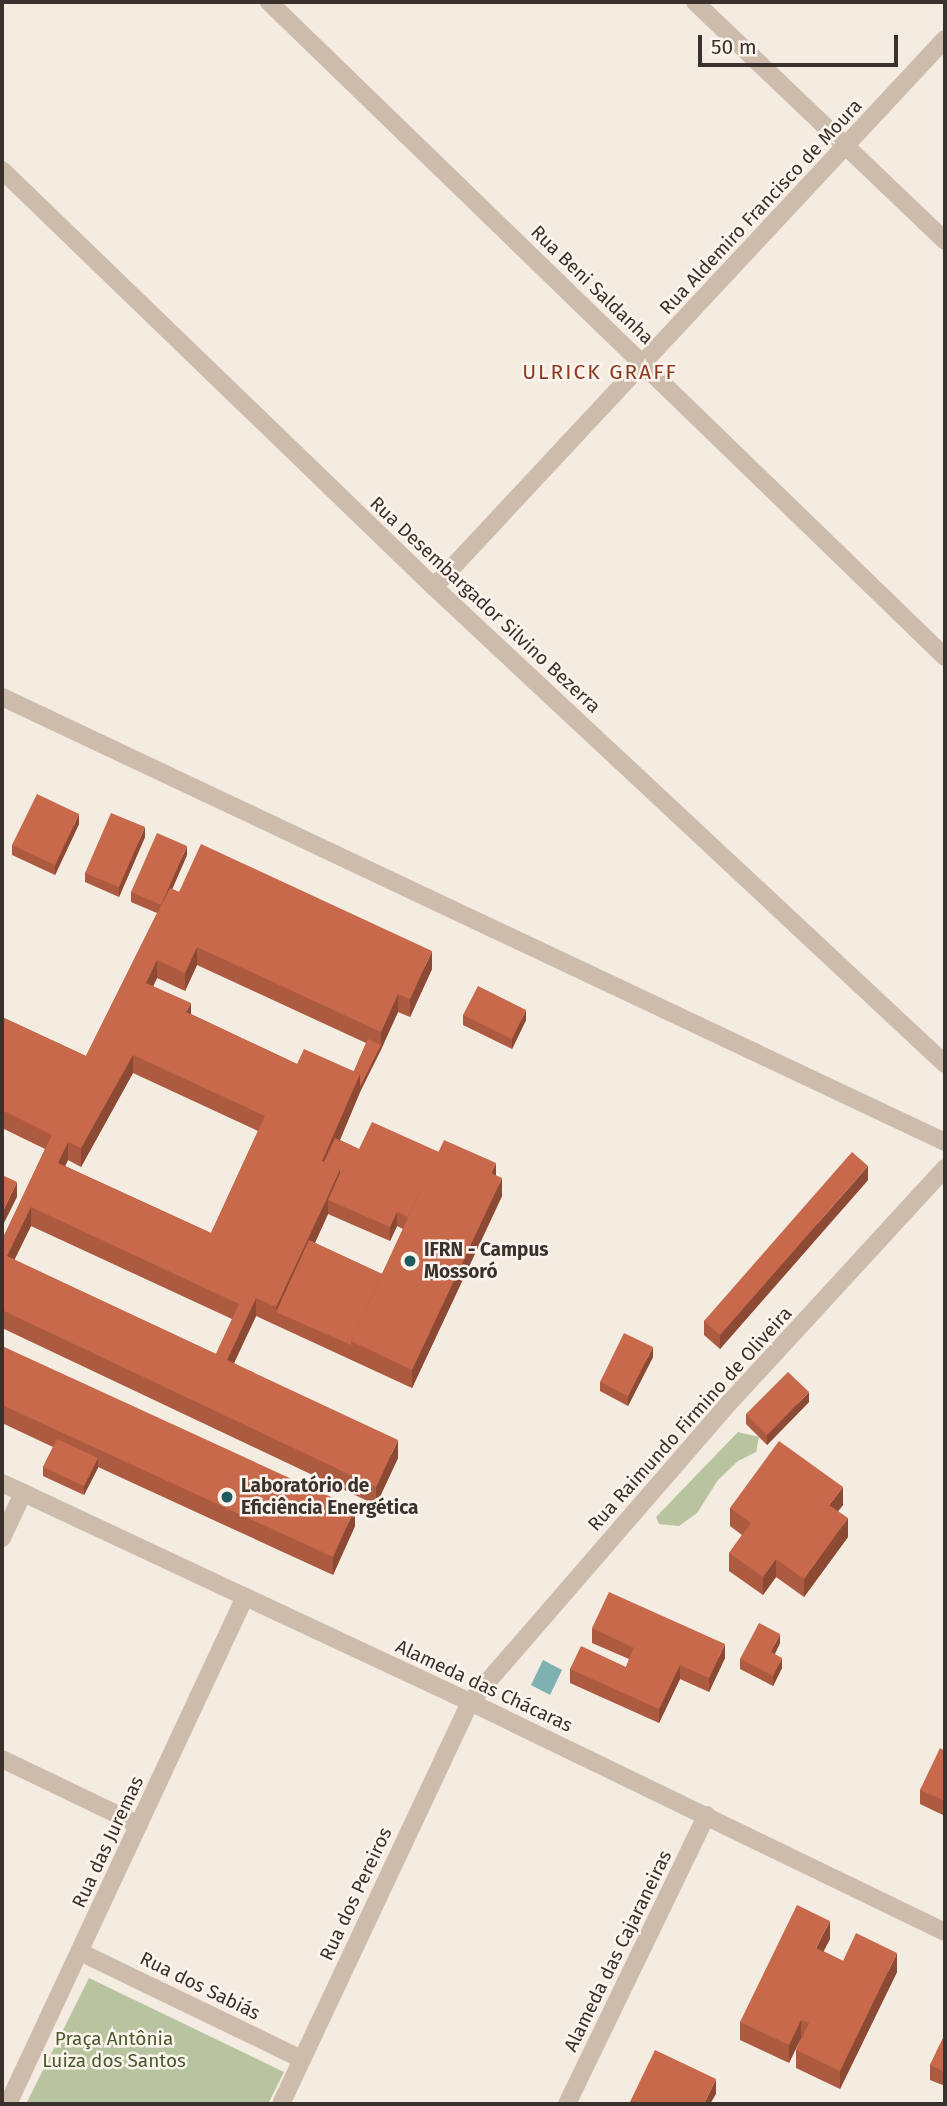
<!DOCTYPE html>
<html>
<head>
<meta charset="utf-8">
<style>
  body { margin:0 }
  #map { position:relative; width:947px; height:2106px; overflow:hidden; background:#f4ebe1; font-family:"Fira Sans",sans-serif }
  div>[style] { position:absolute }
  .green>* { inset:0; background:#b8c4a0 }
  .water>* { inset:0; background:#7fb0b2 }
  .minor>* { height:18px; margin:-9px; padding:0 9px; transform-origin:9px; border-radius:9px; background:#cdbbac }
  .wall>* { inset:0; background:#ac5a40 }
  .shaded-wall>* { inset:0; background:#8c4a34 }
  .building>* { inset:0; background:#c8694b }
  .dots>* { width:19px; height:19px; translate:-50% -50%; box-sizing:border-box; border:4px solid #fbf5ee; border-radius:50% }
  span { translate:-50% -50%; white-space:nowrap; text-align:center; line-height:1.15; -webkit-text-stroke:5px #fbf5ee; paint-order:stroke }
  .street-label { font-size:19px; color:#3b302b }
  .poi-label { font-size:19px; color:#3b302b; font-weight:700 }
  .left { translate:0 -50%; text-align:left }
  .park-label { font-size:19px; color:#4a5a2e }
  .neighbourhood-label { font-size:21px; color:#8c3b22; letter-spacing:2px }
  .frame { position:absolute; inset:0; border:4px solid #3b302b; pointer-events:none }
  .scale { position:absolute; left:698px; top:35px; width:200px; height:32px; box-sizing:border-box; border:4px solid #3b302b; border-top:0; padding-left:9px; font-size:21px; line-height:24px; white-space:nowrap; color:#3b302b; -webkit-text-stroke:5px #fbf5ee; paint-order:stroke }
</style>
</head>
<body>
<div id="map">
  <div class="green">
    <i style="clip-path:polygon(738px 1432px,759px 1437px,756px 1452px,738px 1461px,718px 1480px,697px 1513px,679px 1526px,659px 1524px,656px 1517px)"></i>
    <i style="clip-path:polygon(89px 1978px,284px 2072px,268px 2104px,26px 2104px)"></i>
  </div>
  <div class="water">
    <i style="clip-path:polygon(543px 1660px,562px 1670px,550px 1695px,531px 1685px)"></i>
  </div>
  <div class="minor">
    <i style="left:269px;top:2px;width:941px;rotate:44.1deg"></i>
    <i style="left:695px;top:2px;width:346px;rotate:43.7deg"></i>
    <i style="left:2px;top:170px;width:600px;rotate:43.99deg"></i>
    <i style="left:434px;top:587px;width:699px;rotate:43.03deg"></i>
    <i style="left:434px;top:587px;width:749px;rotate:-47deg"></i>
    <i style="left:2px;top:697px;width:1043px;rotate:25.26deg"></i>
    <i style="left:2px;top:1483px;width:517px;rotate:25.08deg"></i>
    <i style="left:470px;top:1702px;width:528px;rotate:25.84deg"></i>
    <i style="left:2px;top:1538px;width:50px;rotate:-65deg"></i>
    <i style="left:2px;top:1759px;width:152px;rotate:25.7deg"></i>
    <i style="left:80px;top:1952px;width:246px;rotate:25.8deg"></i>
    <i style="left:8px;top:2104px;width:560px;rotate:-64.95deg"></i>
    <i style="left:281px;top:2104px;width:444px;rotate:-64.8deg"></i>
    <i style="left:470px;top:1702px;width:397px;rotate:-49.1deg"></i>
    <i style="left:730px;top:1402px;width:318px;rotate:-47.4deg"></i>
    <i style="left:567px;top:2104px;width:321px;rotate:-64.2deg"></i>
  </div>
  <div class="wall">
    <i style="clip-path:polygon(79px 824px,55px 875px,12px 855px,12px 845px)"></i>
    <i style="clip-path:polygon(145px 837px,119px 897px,85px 882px,85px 873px)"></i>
    <i style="clip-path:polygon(evenodd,187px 855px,172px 889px,179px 892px,432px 969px,410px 1017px,398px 1012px,360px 1092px,340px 1140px,359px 1149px,439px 1152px,496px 1175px,502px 1196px,412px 1388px,256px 1316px,234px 1363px,398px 1458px,376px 1505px,2px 1328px,2px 1240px,45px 1149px,2px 1128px,2px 1017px,86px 1056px,157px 913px,131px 902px,131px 892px,187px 855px,197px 965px,366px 1043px,354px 1071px,297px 1064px,191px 1014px,153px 986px,157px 978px,185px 991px,197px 965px,187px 855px,133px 1073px,258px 1131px,211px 1233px,65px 1166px,68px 1160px,81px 1167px,133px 1073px,187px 855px,328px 1214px,390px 1241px,397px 1226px,403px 1229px,382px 1274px,315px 1243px,328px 1214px,187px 855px,31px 1226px,232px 1319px,216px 1354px,14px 1260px,31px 1226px)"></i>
    <i style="clip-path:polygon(463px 1015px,526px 1020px,512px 1049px,463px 1025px)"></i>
    <i style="clip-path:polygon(868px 1180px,720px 1349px,704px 1335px,704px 1321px)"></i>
    <i style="clip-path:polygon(2px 1346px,355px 1526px,333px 1575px,98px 1467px,84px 1495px,43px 1476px,43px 1467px,53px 1447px,2px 1423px)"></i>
    <i style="clip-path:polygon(653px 1357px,628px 1406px,600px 1391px,600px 1382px)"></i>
    <i style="clip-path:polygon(809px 1402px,767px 1445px,746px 1424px,746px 1414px)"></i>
    <i style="clip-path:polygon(843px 1505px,838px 1511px,848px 1537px,804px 1597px,776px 1577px,763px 1595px,729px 1571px,729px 1553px,742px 1535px,730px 1526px,730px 1508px)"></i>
    <i style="clip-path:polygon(592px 1628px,725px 1658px,709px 1692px,680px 1679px,659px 1723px,570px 1683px,570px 1669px,626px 1667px,629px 1659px,592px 1643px)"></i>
    <i style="clip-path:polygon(780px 1643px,775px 1654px,782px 1668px,773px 1686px,740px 1669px,740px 1659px)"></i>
    <i style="clip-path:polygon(945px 1751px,945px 1816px,920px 1804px,920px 1790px)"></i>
    <i style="clip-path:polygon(945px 1826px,945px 1846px,943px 1845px,943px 1831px)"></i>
    <i style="clip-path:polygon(830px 1939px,823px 1951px,843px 1961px,897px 1972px,840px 2089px,796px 2068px,796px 2050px,801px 2038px,789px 2063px,740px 2040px,740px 2022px)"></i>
    <i style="clip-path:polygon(945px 2034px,945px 2086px,930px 2080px,930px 2065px)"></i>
  </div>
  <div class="shaded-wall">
    <i style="clip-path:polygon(79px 814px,79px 824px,55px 875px,55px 865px)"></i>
    <i style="clip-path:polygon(145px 827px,145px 837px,119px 897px,119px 887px)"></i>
    <i style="clip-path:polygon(187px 846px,187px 855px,161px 915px,161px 905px)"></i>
    <i style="clip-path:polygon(197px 947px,197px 965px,185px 991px,185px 973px)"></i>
    <i style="clip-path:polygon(432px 951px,432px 969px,410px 1017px,410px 999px)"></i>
    <i style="clip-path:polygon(157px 960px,157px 978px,146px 1001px,146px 983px)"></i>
    <i style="clip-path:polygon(398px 994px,398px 1012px,381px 1050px,381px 1032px)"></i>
    <i style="clip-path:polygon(191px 1003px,191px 1021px,186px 1012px)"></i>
    <i style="clip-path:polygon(526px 1010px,526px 1020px,512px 1049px,512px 1039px)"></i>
    <i style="clip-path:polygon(381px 1045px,381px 1050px,360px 1092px,328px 1168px,322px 1161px,360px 1074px)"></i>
    <i style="clip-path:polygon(133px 1055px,133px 1073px,81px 1167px,81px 1148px)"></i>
    <i style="clip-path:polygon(68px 1142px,68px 1160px,58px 1181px,58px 1163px)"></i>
    <i style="clip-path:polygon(496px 1163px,496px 1181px,491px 1173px)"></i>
    <i style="clip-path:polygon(868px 1166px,868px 1180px,720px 1349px,720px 1335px)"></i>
    <i style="clip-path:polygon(340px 1169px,340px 1187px,328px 1200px,328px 1214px,282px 1314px,276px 1312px,276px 1307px)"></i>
    <i style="clip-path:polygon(502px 1178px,502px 1196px,412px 1388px,412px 1370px)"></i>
    <i style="clip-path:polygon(17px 1182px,17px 1197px,2px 1227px,2px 1213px)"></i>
    <i style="clip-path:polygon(31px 1207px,31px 1226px,7px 1275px,7px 1256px)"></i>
    <i style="clip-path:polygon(397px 1212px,397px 1226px,390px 1241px,390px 1227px)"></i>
    <i style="clip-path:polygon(256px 1298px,256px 1316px,227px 1378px,227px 1360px)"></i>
    <i style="clip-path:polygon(653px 1347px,653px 1357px,628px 1406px,628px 1396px)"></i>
    <i style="clip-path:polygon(809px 1392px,809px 1402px,767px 1445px,767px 1435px)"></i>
    <i style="clip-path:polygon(398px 1440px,398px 1458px,376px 1505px,376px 1487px)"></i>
    <i style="clip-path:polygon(98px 1458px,98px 1468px,84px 1495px,84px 1486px)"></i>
    <i style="clip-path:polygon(843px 1487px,843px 1505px,829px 1523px,829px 1505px)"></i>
    <i style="clip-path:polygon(355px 1508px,355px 1526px,333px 1575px,333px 1557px)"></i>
    <i style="clip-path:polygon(848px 1518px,848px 1537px,804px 1597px,804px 1579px)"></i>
    <i style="clip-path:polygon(776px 1559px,776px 1577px,763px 1595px,763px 1577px)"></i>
    <i style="clip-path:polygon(780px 1634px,780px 1643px,771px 1661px,771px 1652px)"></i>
    <i style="clip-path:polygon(725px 1644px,725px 1658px,709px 1692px,709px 1678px)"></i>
    <i style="clip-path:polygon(782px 1658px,782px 1668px,773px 1686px,773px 1676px)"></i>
    <i style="clip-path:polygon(680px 1665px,680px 1679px,659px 1723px,659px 1709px)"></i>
    <i style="clip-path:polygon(830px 1921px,830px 1939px,816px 1966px,816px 1948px)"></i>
    <i style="clip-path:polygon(897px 1953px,897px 1972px,840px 2089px,840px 2071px)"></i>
    <i style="clip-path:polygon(801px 2020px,801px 2038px,789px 2063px,789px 2045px)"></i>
    <i style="clip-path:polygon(716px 2079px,716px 2094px,710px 2104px,704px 2104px)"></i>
  </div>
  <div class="building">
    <i style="clip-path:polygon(37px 794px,79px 814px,55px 865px,12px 845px)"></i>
    <i style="clip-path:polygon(111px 813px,145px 827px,119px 887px,85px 873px)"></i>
    <i style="clip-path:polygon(157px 833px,187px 846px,161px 905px,131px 892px)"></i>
    <i style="clip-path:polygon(evenodd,201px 844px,432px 951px,410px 999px,398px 994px,381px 1032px,197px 947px,185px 973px,157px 960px,146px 983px,191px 1003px,186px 1012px,297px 1064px,304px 1049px,360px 1074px,322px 1161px,340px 1169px,328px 1196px,276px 1307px,256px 1298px,227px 1360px,398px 1440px,376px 1487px,2px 1310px,2px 1240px,52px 1135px,2px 1110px,2px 1017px,86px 1056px,170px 888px,179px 892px,201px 844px,133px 1055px,265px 1116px,211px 1233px,58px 1163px,68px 1142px,81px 1148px,133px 1055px,201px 844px,31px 1207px,239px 1304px,216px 1354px,7px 1256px,31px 1207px)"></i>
    <i style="clip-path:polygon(478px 986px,526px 1010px,512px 1039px,463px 1015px)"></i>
    <i style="clip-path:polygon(368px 1039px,381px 1045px,360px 1087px,360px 1074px,354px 1071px)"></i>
    <i style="clip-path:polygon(372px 1122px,439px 1152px,408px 1217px,397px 1212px,390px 1227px,328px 1200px,340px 1173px,340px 1169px,324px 1162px,335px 1138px,359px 1149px)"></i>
    <i style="clip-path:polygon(444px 1140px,496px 1163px,491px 1173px,502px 1178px,412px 1370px,351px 1341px)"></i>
    <i style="clip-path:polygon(852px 1152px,868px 1166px,720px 1335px,704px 1321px)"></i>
    <i style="clip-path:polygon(2px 1175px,17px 1182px,2px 1213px)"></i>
    <i style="clip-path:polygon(309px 1240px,382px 1274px,351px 1341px,351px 1345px,276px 1312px)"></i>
    <i style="clip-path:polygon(624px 1333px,653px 1347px,628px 1396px,600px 1382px)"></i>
    <i style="clip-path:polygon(2px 1346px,355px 1508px,333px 1557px,2px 1405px)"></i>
    <i style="clip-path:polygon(788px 1372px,809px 1392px,767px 1435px,746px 1414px)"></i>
    <i style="clip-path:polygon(57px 1439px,98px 1458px,84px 1486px,43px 1467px)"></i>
    <i style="clip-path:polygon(779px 1441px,843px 1487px,829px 1505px,848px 1518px,804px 1579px,776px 1559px,763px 1577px,729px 1553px,751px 1523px,730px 1508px)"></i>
    <i style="clip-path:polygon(609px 1592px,725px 1644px,709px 1678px,680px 1665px,659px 1709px,570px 1669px,581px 1646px,626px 1667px,634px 1648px,592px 1628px)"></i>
    <i style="clip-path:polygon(759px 1623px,780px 1634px,771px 1652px,782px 1658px,773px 1676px,740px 1659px)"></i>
    <i style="clip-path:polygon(940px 1748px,945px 1751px,945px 1801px,920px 1790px)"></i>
    <i style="clip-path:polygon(797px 1905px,830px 1921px,816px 1948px,843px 1961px,856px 1933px,897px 1953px,840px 2071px,796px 2050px,809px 2023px,801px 2020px,789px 2045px,740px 2022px)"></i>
    <i style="clip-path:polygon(945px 2034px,945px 2072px,930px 2065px)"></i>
    <i style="clip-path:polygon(655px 2050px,716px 2079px,704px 2104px,629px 2104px)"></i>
  </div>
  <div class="dots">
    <i style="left:410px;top:1261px;background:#1f5a5e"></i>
    <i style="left:227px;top:1497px;background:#1f5a5e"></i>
  </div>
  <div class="street-label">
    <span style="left:761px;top:207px;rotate:-47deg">Rua Aldemiro Francisco de Moura</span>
    <span style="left:592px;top:285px;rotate:44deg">Rua Beni Saldanha</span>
    <span style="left:485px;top:605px;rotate:43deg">Rua Desembargador Silvino Bezerra</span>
    <span style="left:690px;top:1419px;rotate:-48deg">Rua Raimundo Firmino de Oliveira</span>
    <span style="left:484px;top:1686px;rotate:25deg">Alameda das Chácaras</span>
    <span style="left:108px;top:1842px;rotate:-65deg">Rua das Juremas</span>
    <span style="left:356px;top:1894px;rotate:-65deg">Rua dos Pereiros</span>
    <span style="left:618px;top:1951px;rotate:-64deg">Alameda das Cajaraneiras</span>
    <span style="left:200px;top:1986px;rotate:26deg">Rua dos Sabiás</span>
  </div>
  <div class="poi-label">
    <span class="left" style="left:424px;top:1261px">IFRN - Campus<br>Mossoró</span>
    <span class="left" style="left:241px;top:1497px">Laboratório de<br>Eficiência Energética</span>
  </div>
  <div class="park-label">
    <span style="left:114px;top:2050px">Praça Antônia<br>Luiza dos Santos</span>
  </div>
  <div class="neighbourhood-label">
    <span style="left:600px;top:372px">ULRICK GRAFF</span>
  </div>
  <div class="frame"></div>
  <div class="scale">50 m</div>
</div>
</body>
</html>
